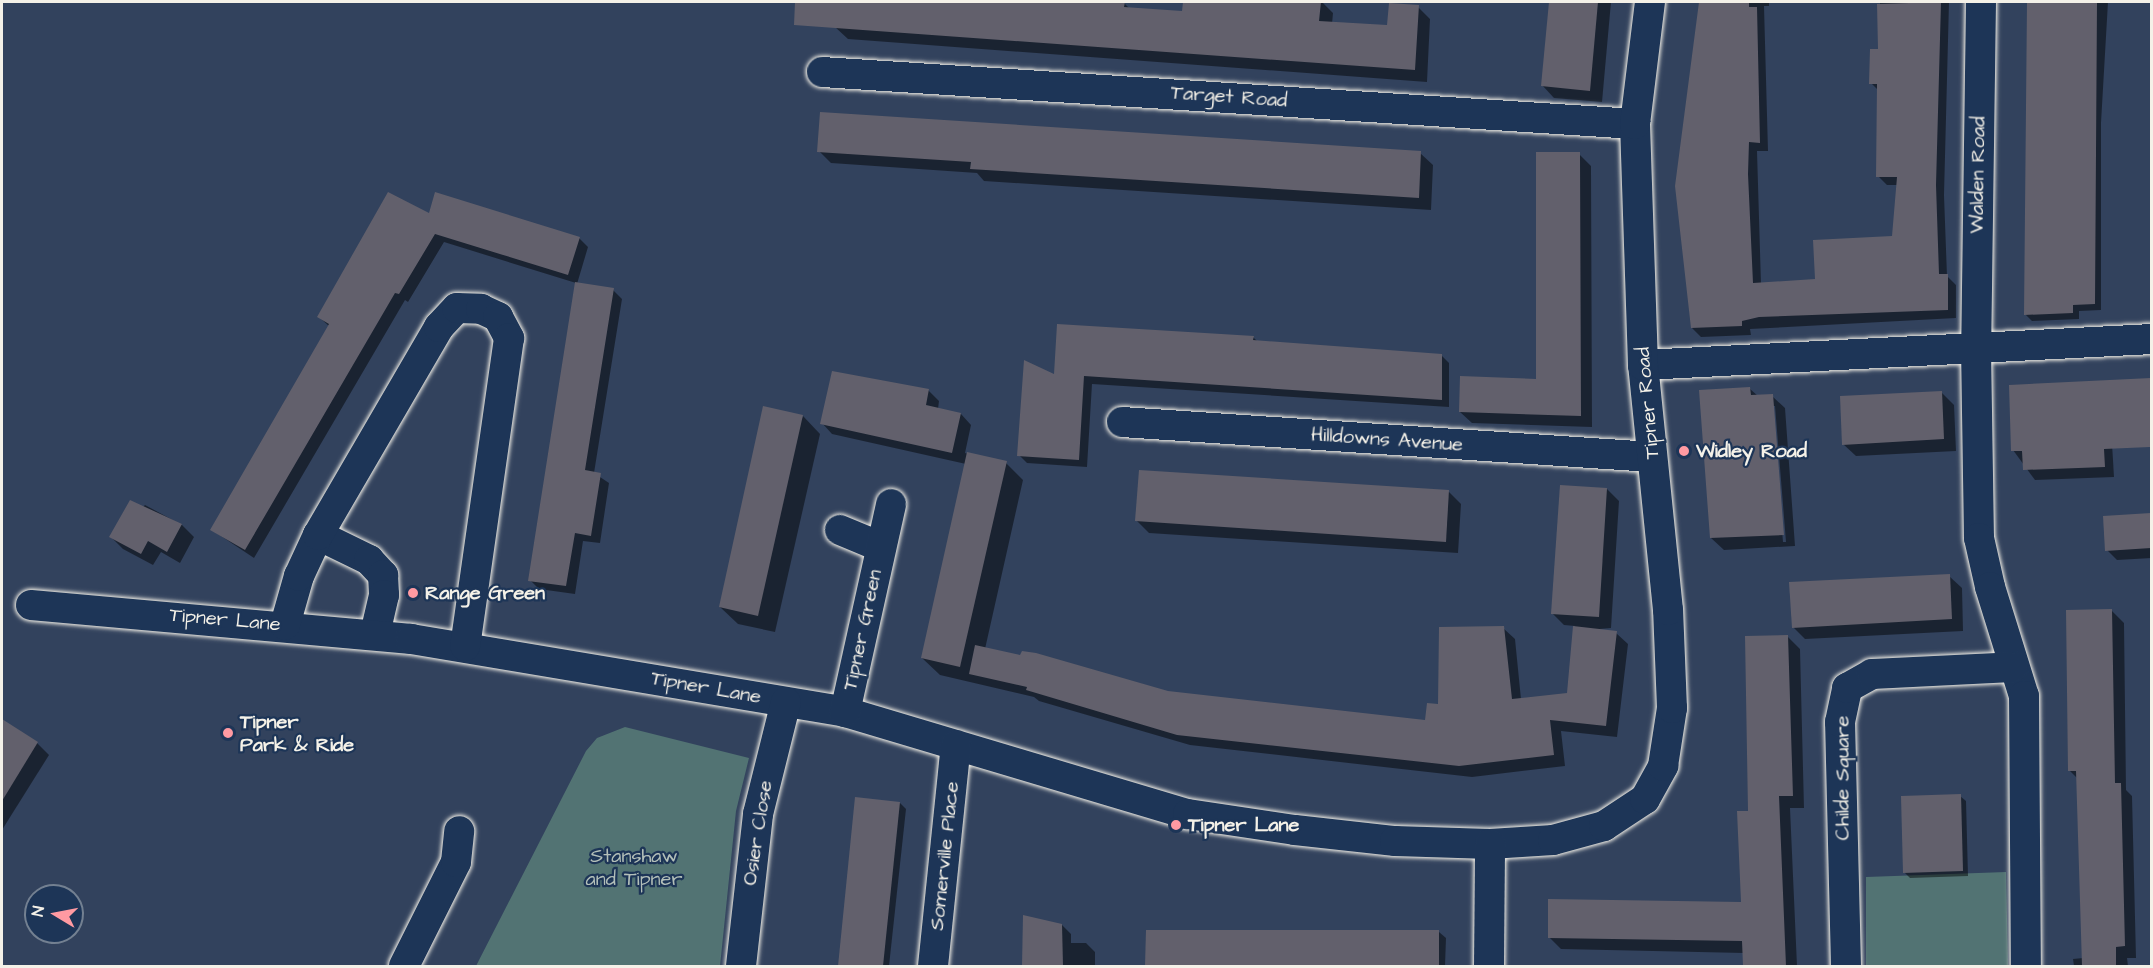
<!DOCTYPE html>
<html>
<head>
<meta charset="utf-8">
<style>
  body { margin:0 }
  #map { position:relative; width:2153px; height:968px; overflow:hidden; background:#32425d; font-family:"Architects Daughter",sans-serif }
  div>[style] { position:absolute }
  .green>* { inset:0; background:#527373 }
  .shadow>* { inset:0; background:#0007 }
  .building>* { inset:0; background:#62606c }
  .roads { filter:drop-shadow(0 0 2px #f4f1e8) drop-shadow(0 0 2px #f4f1e8) }
  .street>* { height:30px; margin:-15px; padding:0 15px; transform-origin:15px; border-radius:15px; background:#1d3557 }
  .dots>* { width:16px; height:16px; translate:-50% -50%; box-sizing:border-box; border:3px solid #1d3557; border-radius:50% }
  span { translate:-50% -50%; white-space:nowrap; text-align:center; line-height:1.15; -webkit-text-stroke:4.5px #1d3557; paint-order:stroke }
  .street-label { font-size:20px; color:#f4f1e8 }
  .poi-label { font-size:20px; color:#f4f1e8; font-weight:700 }
  .left { translate:0 -50%; text-align:left }
  .park-label { font-size:20px; color:#b3bfb9 }
  .frame { position:absolute; inset:0; border:3px solid #f4f1e8; pointer-events:none }
  .north { position:absolute; left:24px; top:884px; width:60px; height:60px; box-sizing:border-box; background:#1d3557; border:2px solid #738091; border-radius:50%; rotate:280deg; font-size:16px; font-weight:700; line-height:24px; text-align:center; color:#f4f1e8 }
  .north::after { content:''; display:block; margin:auto; width:21px; height:27px; background:#ff9aa2; clip-path:polygon(50% 0,100% 100%,50% 72%,0 100%) }
</style>
</head>
<body>
<div id="map">
  <div class="green">
    <i style="clip-path:polygon(625px 727px,749px 758px,736px 811px,720px 966px,476px 966px,586px 751px,597px 738px)"></i>
    <i style="clip-path:polygon(2006px 872px,2008px 966px,1866px 966px,1866px 877px)"></i>
  </div>
  <div class="shadow">
    <i style="clip-path:polygon(838px 2px,1109px 2px,1124px 3px,1130px 9px,1183px 12px,1184px 2px,1322px 2px,1333px 13px,1332px 24px,1388px 26px,1418px 7px,1430px 19px,1427px 82px,848px 39px,835px 27px)"></i>
    <i style="clip-path:polygon(1551px 2px,1611px 2px,1602px 102px,1554px 98px,1542px 85px)"></i>
    <i style="clip-path:polygon(1700px 2px,1769px 2px,1769px 6px,1764px 6px,1768px 151px,1757px 151px,1761px 284px,1816px 280px,1893px 238px,1898px 185px,1887px 185px,1878px 176px,1879px 91px,1871px 83px,1879px 50px,1880px 2px,1949px 2px,1944px 195px,1947px 276px,1956px 285px,1956px 318px,1750px 329px,1751px 335px,1701px 337px,1692px 328px,1677px 186px)"></i>
    <i style="clip-path:polygon(2029px 2px,2108px 2px,2101px 123px,2101px 310px,2079px 311px,2079px 319px,2032px 321px,2025px 314px)"></i>
    <i style="clip-path:polygon(819px 151px,1420px 153px,1433px 165px,1431px 210px,984px 181px,977px 173px,831px 163px)"></i>
    <i style="clip-path:polygon(1579px 154px,1591px 166px,1592px 427px,1472px 423px,1460px 412px,1537px 381px)"></i>
    <i style="clip-path:polygon(430px 215px,579px 238px,588px 247px,577px 284px,613px 290px,622px 299px,594px 473px,609px 483px,600px 543px,583px 541px,575px 594px,539px 589px,530px 580px,576px 283px,444px 242px,408px 302px,405px 300px,254px 558px,212px 530px,330px 327px,319px 317px)"></i>
    <i style="clip-path:polygon(1253px 337px,1258px 342px,1441px 355px,1449px 363px,1449px 407px,1092px 384px,1087px 467px,1027px 463px,1019px 455px,1056px 376px)"></i>
    <i style="clip-path:polygon(evenodd,1750px 389px,1758px 396px,1772px 396px,1785px 408px,1795px 546px,1724px 550px,1711px 538px,1750px 389px,1772px 406px,1775px 406px,1786px 542px,1783px 542px,1772px 406px)"></i>
    <i style="clip-path:polygon(928px 390px,939px 401px,938px 409px,961px 414px,971px 425px,965px 453px,1006px 463px,1023px 480px,985px 649px,1168px 693px,1426px 721px,1503px 628px,1515px 639px,1521px 699px,1568px 694px,1575px 626px,1564px 625px,1552px 613px,1607px 489px,1619px 501px,1611px 628px,1588px 630px,1616px 633px,1628px 644px,1617px 737px,1561px 731px,1565px 766px,1472px 777px,1190px 745px,1039px 701px,1034px 697px,940px 675px,922px 658px,966px 464px,832px 434px,822px 423px)"></i>
    <i style="clip-path:polygon(1942px 393px,1954px 405px,1956px 451px,1856px 456px,1843px 444px)"></i>
    <i style="clip-path:polygon(2109px 393px,2114px 477px,2035px 480px,2013px 450px)"></i>
    <i style="clip-path:polygon(803px 416px,820px 434px,775px 632px,738px 624px,720px 607px)"></i>
    <i style="clip-path:polygon(1449px 492px,1461px 504px,1458px 553px,1149px 533px,1137px 521px)"></i>
    <i style="clip-path:polygon(145px 505px,182px 525px,194px 537px,180px 563px,161px 552px,153px 565px,123px 549px,111px 537px)"></i>
    <i style="clip-path:polygon(2152px 520px,2152px 558px,2117px 560px,2107px 550px,2105px 522px)"></i>
    <i style="clip-path:polygon(1949px 576px,1962px 588px,1963px 631px,1805px 639px,1793px 627px)"></i>
    <i style="clip-path:polygon(2112px 611px,2124px 623px,2126px 790px,2132px 796px,2136px 958px,2127px 958px,2128px 966px,2074px 966px,2073px 959px,2083px 958px,2078px 779px,2070px 771px)"></i>
    <i style="clip-path:polygon(1788px 637px,1800px 649px,1804px 808px,1790px 808px,1797px 966px,1745px 966px,1744px 953px,1561px 949px,1549px 937px,1742px 903px,1750px 812px)"></i>
    <i style="clip-path:polygon(2px 722px,37px 743px,49px 755px,2px 830px)"></i>
    <i style="clip-path:polygon(1960px 796px,1966px 801px,1968px 876px,1910px 878px,1904px 872px)"></i>
    <i style="clip-path:polygon(857px 798px,900px 803px,906px 809px,889px 966px,839px 966px)"></i>
    <i style="clip-path:polygon(1024px 917px,1062px 925px,1071px 934px,1071px 943px,1086px 943px,1095px 952px,1095px 966px,1024px 966px)"></i>
    <i style="clip-path:polygon(1147px 932px,1439px 932px,1446px 938px,1445px 966px,1147px 966px)"></i>
  </div>
  <div class="building">
    <i style="clip-path:polygon(795px 2px,1125px 2px,1124px 7px,1182px 11px,1183px 2px,1321px 2px,1319px 21px,1387px 25px,1389px 3px,1419px 5px,1415px 70px,794px 25px)"></i>
    <i style="clip-path:polygon(1549px 2px,1598px 2px,1590px 91px,1541px 86px)"></i>
    <i style="clip-path:polygon(1699px 2px,1749px 2px,1749px 7px,1757px 7px,1760px 143px,1749px 142px,1748px 174px,1753px 283px,1815px 279px,1813px 240px,1892px 236px,1897px 177px,1876px 177px,1877px 84px,1869px 84px,1870px 49px,1878px 49px,1877px 4px,1941px 2px,1936px 185px,1939px 274px,1948px 274px,1948px 310px,1759px 317px,1742px 321px,1742px 326px,1691px 328px,1675px 186px)"></i>
    <i style="clip-path:polygon(2027px 2px,2097px 2px,2095px 304px,2073px 305px,2073px 313px,2024px 315px)"></i>
    <i style="clip-path:polygon(820px 112px,1421px 151px,1419px 198px,970px 169px,971px 162px,817px 152px)"></i>
    <i style="clip-path:polygon(1536px 152px,1580px 152px,1581px 416px,1459px 412px,1460px 376px,1536px 379px)"></i>
    <i style="clip-path:polygon(388px 192px,429px 213px,435px 192px,580px 237px,568px 275px,435px 234px,399px 294px,395px 293px,245px 550px,210px 530px,329px 324px,317px 317px)"></i>
    <i style="clip-path:polygon(575px 282px,614px 288px,585px 470px,601px 473px,591px 536px,575px 533px,566px 586px,528px 581px)"></i>
    <i style="clip-path:polygon(1057px 324px,1254px 336px,1253px 340px,1442px 354px,1442px 400px,1084px 376px,1079px 460px,1017px 456px,1024px 360px,1054px 374px)"></i>
    <i style="clip-path:polygon(832px 371px,929px 389px,926px 405px,961px 413px,952px 453px,820px 424px)"></i>
    <i style="clip-path:polygon(2151px 378px,2150px 447px,2104px 449px,2105px 467px,2023px 470px,2022px 451px,2011px 451px,2009px 385px)"></i>
    <i style="clip-path:polygon(1750px 387px,1751px 395px,1773px 394px,1784px 535px,1710px 538px,1699px 390px)"></i>
    <i style="clip-path:polygon(1942px 391px,1944px 439px,1842px 445px,1840px 396px)"></i>
    <i style="clip-path:polygon(763px 406px,803px 415px,758px 616px,719px 607px)"></i>
    <i style="clip-path:polygon(967px 452px,1007px 461px,960px 667px,921px 658px)"></i>
    <i style="clip-path:polygon(1139px 470px,1449px 490px,1446px 542px,1135px 521px)"></i>
    <i style="clip-path:polygon(1560px 485px,1607px 488px,1599px 617px,1551px 614px)"></i>
    <i style="clip-path:polygon(130px 500px,182px 524px,167px 552px,148px 541px,141px 554px,109px 537px)"></i>
    <i style="clip-path:polygon(2151px 513px,2151px 548px,2105px 551px,2103px 516px)"></i>
    <i style="clip-path:polygon(1950px 574px,1952px 619px,1792px 628px,1789px 582px)"></i>
    <i style="clip-path:polygon(2112px 609px,2115px 783px,2121px 783px,2125px 946px,2116px 947px,2116px 966px,2082px 966px,2076px 771px,2068px 771px,2066px 610px)"></i>
    <i style="clip-path:polygon(1504px 626px,1512px 699px,1567px 693px,1573px 626px,1617px 631px,1606px 726px,1550px 720px,1554px 755px,1459px 766px,1177px 735px,1026px 690px,1027px 687px,969px 674px,975px 645px,1020px 655px,1022px 651px,1036px 653px,1168px 691px,1425px 720px,1427px 703px,1438px 704px,1439px 627px)"></i>
    <i style="clip-path:polygon(1788px 635px,1793px 796px,1779px 796px,1786px 966px,1743px 966px,1742px 941px,1548px 938px,1548px 899px,1741px 902px,1737px 811px,1748px 811px,1745px 636px)"></i>
    <i style="clip-path:polygon(2px 719px,38px 742px,2px 801px)"></i>
    <i style="clip-path:polygon(1961px 794px,1963px 871px,1903px 873px,1901px 796px)"></i>
    <i style="clip-path:polygon(855px 797px,900px 802px,883px 966px,838px 966px)"></i>
    <i style="clip-path:polygon(1023px 915px,1062px 924px,1063px 966px,1022px 966px)"></i>
    <i style="clip-path:polygon(1146px 930px,1439px 930px,1439px 966px,1145px 966px)"></i>
  </div>
  <div class="roads">
    <div class="street">
      <i style="left:1981px;top:2px;width:346px;rotate:90.8deg"></i>
      <i style="left:1976px;top:348px;width:190px;rotate:89.1deg"></i>
      <i style="left:1979px;top:538px;width:50px;rotate:77.3deg"></i>
      <i style="left:1990px;top:587px;width:114px;rotate:72.7deg"></i>
      <i style="left:2024px;top:696px;width:270px;rotate:89.6deg"></i>
      <i style="left:822px;top:72px;width:815px;rotate:3.66deg"></i>
      <i style="left:1643px;top:365px;width:510px;rotate:-2.92deg"></i>
      <i style="left:1122px;top:422px;width:531px;rotate:3.78deg"></i>
      <i style="left:840px;top:530px;width:44px;rotate:22.5deg"></i>
      <i style="left:318px;top:535px;width:57px;rotate:26.1deg"></i>
      <i style="left:369px;top:560px;width:21px;rotate:47deg"></i>
      <i style="left:383px;top:575px;width:20px;rotate:87deg"></i>
      <i style="left:384px;top:595px;width:40px;rotate:103deg"></i>
      <i style="left:31px;top:605px;width:382px;rotate:5.1deg"></i>
      <i style="left:411px;top:639px;width:440px;rotate:9.5deg"></i>
      <i style="left:845px;top:712px;width:358px;rotate:16.6deg"></i>
      <i style="left:1188px;top:814px;width:108px;rotate:8.5deg"></i>
      <i style="left:1295px;top:830px;width:101px;rotate:6.3deg"></i>
      <i style="left:1395px;top:841px;width:95px;rotate:1.8deg"></i>
      <i style="left:1490px;top:844px;width:63px;rotate:-3.6deg"></i>
      <i style="left:1553px;top:840px;width:53px;rotate:-15.4deg"></i>
      <i style="left:1604px;top:826px;width:49px;rotate:-33.4deg"></i>
      <i style="left:1645px;top:799px;width:38px;rotate:-61deg"></i>
      <i style="left:1663px;top:766px;width:59px;rotate:-81.2deg"></i>
      <i style="left:1672px;top:708px;width:98px;rotate:-92.3deg"></i>
      <i style="left:1668px;top:610px;width:246px;rotate:-95.8deg"></i>
      <i style="left:1643px;top:365px;width:241px;rotate:-91.9deg"></i>
      <i style="left:1635px;top:124px;width:123px;rotate:-83deg"></i>
      <i style="left:285px;top:625px;width:51px;rotate:-74.1deg"></i>
      <i style="left:299px;top:576px;width:45px;rotate:-65.1deg"></i>
      <i style="left:318px;top:535px;width:241px;rotate:-59.8deg"></i>
      <i style="left:439px;top:327px;width:26px;rotate:-47deg"></i>
      <i style="left:457px;top:308px;width:24px;rotate:2deg"></i>
      <i style="left:481px;top:309px;width:19px;rotate:25deg"></i>
      <i style="left:498px;top:317px;width:24px;rotate:62deg"></i>
      <i style="left:509px;top:338px;width:311px;rotate:98.1deg"></i>
      <i style="left:845px;top:712px;width:213px;rotate:-77.5deg"></i>
      <i style="left:404px;top:966px;width:116px;rotate:-63.4deg"></i>
      <i style="left:456px;top:862px;width:31px;rotate:-84deg"></i>
      <i style="left:741px;top:966px;width:153px;rotate:-83.6deg"></i>
      <i style="left:758px;top:814px;width:115px;rotate:-76deg"></i>
      <i style="left:933px;top:966px;width:222px;rotate:-84.1deg"></i>
      <i style="left:1489px;top:966px;width:122px;rotate:-89.5deg"></i>
      <i style="left:1846px;top:966px;width:244px;rotate:-91.4deg"></i>
      <i style="left:1840px;top:722px;width:35px;rotate:-78deg"></i>
      <i style="left:1847px;top:688px;width:29px;rotate:-29deg"></i>
      <i style="left:1872px;top:674px;width:141px;rotate:-2.8deg"></i>
    </div>
  </div>
  <div class="dots">
    <i style="left:1684px;top:451px;background:#ff9aa2"></i>
    <i style="left:413px;top:593px;background:#ff9aa2"></i>
    <i style="left:228px;top:733px;background:#ff9aa2"></i>
    <i style="left:1176px;top:825px;background:#ff9aa2"></i>
  </div>
  <div class="street-label">
    <span style="left:1229px;top:97px;rotate:4deg">Target Road</span>
    <span style="left:1978px;top:175px;rotate:-89deg">Walden Road</span>
    <span style="left:1648px;top:403px;rotate:-95deg">Tipner Road</span>
    <span style="left:1387px;top:440px;rotate:4deg">Hilldowns Avenue</span>
    <span style="left:225px;top:620px;rotate:5deg">Tipner Lane</span>
    <span style="left:863px;top:630px;rotate:-78deg">Tipner Green</span>
    <span style="left:706px;top:688px;rotate:10deg">Tipner Lane</span>
    <span style="left:1843px;top:778px;rotate:-90deg">Childe Square</span>
    <span style="left:758px;top:833px;rotate:-81deg">Osier Close</span>
    <span style="left:945px;top:856px;rotate:-84deg">Somerville Place</span>
  </div>
  <div class="poi-label">
    <span class="left" style="left:1696px;top:451px">Widley Road</span>
    <span class="left" style="left:425px;top:593px">Range Green</span>
    <span class="left" style="left:240px;top:734px">Tipner<br>Park &amp; Ride</span>
    <span class="left" style="left:1188px;top:825px">Tipner Lane</span>
  </div>
  <div class="park-label">
    <span style="left:634px;top:868px">Stanshaw<br>and Tipner</span>
  </div>
  <div class="frame"></div>
  <div class="north">N</div>
</div>
</body>
</html>
